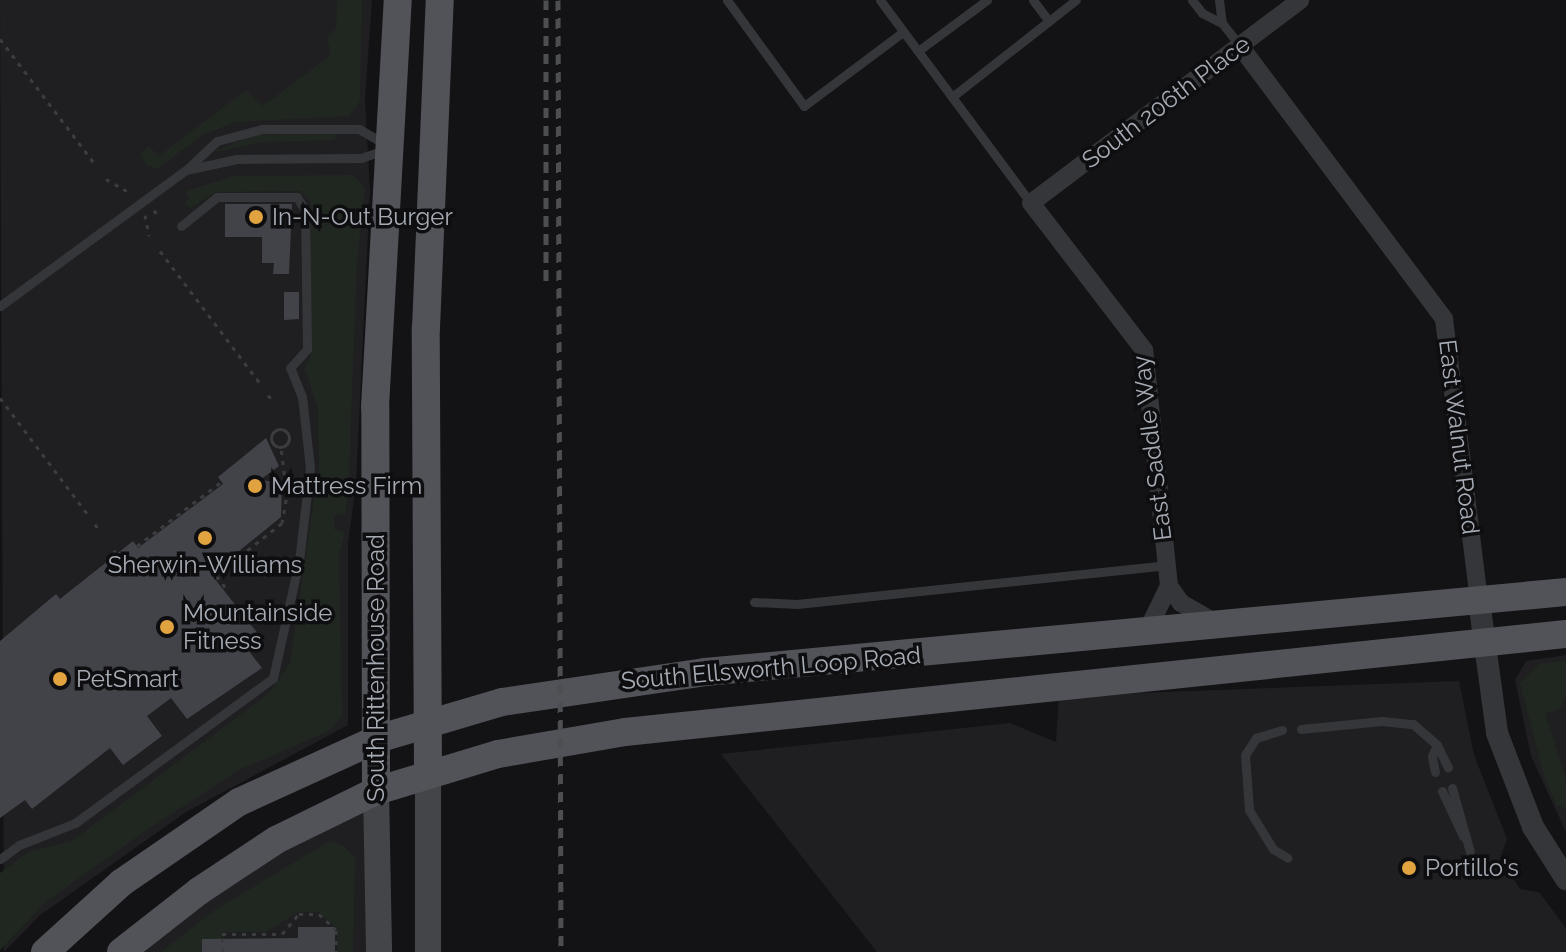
<!DOCTYPE html>
<html>
<head>
<meta charset="utf-8">
<style>
  body { margin:0 }
  #map { position:relative; width:1566px; height:952px; overflow:hidden; background:#131315; font-family:Raleway,sans-serif }
  div>[style] { position:absolute }
  .built>* { inset:0; background:#1f1f22 }
  .green>* { inset:0; background:#202720 }
  .building>* { inset:0; background:#424348 }
  .path>* { height:3px; margin-top:-1.5px; transform-origin:0; background:repeating-linear-gradient(90deg,#3b3c40 0 4px,transparent 0 10px) }
  .path>.ring { margin:-1.5px; padding:0; box-sizing:content-box; background:none; border:3px solid #3b3c40; border-radius:50% }
  .service>* { height:9px; margin:-4.5px; padding:0 4.5px; transform-origin:4.5px; border-radius:4.5px; background:#353639 }
  .minor>* { height:18px; margin:-9px; padding:0 9px; transform-origin:9px; border-radius:9px; background:#353639 }
  .tertiary>* { height:22px; margin:-11px; padding:0 11px; transform-origin:11px; border-radius:11px; background:#353639 }
  .secondary>* { height:26px; margin:-13px; padding:0 13px; transform-origin:13px; border-radius:13px; background:#434549 }
  .primary>* { height:28px; margin:-14px; padding:0 14px; transform-origin:14px; border-radius:14px; background:#515358 }
  .rail>* { height:5px; margin-top:-2.5px; transform-origin:0; background:repeating-linear-gradient(90deg,#4c4e52 0 10px,transparent 0 18px) }
  .dots>* { width:22px; height:22px; translate:-50% -50%; box-sizing:border-box; border:4px solid #0e0e10; border-radius:50% }
  span { translate:-50% -50%; white-space:nowrap; text-align:center; line-height:1.15; -webkit-text-stroke:7px #0e0e10; paint-order:stroke }
  .street-label { font-size:24px; color:#a6abb4 }
  .poi-label { font-size:24px; color:#a6abb4 }
  .left { translate:0 -50%; text-align:left }
</style>
</head>
<body>
<div id="map">
  <div class="built">
    <i style="clip-path:polygon(0 0,372px 0,365px 100px,370px 192px,356px 483px,348px 544px,348px 725px,186px 812px,39px 916px,4px 952px)"></i>
    <i style="clip-path:polygon(1566px 655px,1566px 832px,1531px 756px,1515px 680px,1526px 661px)"></i>
    <i style="clip-path:polygon(1459px 681px,1474px 755px,1507px 839px,1500px 859px,1520px 889px,1539px 892px,1566px 928px,1566px 952px,877px 952px,721px 754px,1010px 723px,1056px 742px,1059px 696px)"></i>
    <i style="clip-path:polygon(376px 791px,379px 952px,121px 952px)"></i>
  </div>
  <div class="green">
    <i style="clip-path:polygon(337px 0,362px 0,360px 101px,349px 116px,235px 122px,203px 135px,157px 169px,146px 165px,141px 154px,149px 146px,159px 156px,246px 90px,263px 106px,331px 55px,327px 37px,336px 29px)"></i>
    <i style="clip-path:polygon(336px 134px,335px 140px,264px 142px,209px 153px,255px 135px)"></i>
    <i style="clip-path:polygon(353px 175px,365px 188px,357px 261px,349px 474px,345px 514px,334px 515px,334px 529px,345px 532px,339px 554px,342px 716px,331px 730px,239px 770px,148px 829px,48px 900px,0 950px,0 873px,28px 852px,72px 841px,268px 694px,290px 663px,319px 466px,318px 409px,305px 368px,311px 354px,311px 202px,300px 191px,216px 192px,191px 208px,185px 203px,189px 199px,186px 191px,235px 176px)"></i>
    <i style="clip-path:polygon(1566px 661px,1566px 696px,1560px 709px,1545px 713px,1566px 779px,1566px 808px,1557px 806px,1544px 776px,1520px 683px,1539px 664px)"></i>
    <i style="clip-path:polygon(330px 841px,344px 846px,355px 858px,353px 952px,337px 952px,337px 929px,319px 912px,298px 912px,266px 932px,223px 932px,221px 952px,161px 952px,215px 910px)"></i>
  </div>
  <div class="building">
    <i style="clip-path:polygon(225px 204px,292px 204px,289px 274px,273px 274px,274px 263px,262px 263px,262px 237px,225px 237px)"></i>
    <i style="clip-path:polygon(284px 292px,299px 292px,299px 319px,284px 320px)"></i>
    <i style="clip-path:polygon(266px 438px,279px 466px,260px 480px,282px 483px,281px 517px,211px 574px,259px 635px,245px 646px,262px 668px,187px 719px,171px 698px,147px 716px,162px 736px,123px 765px,110px 748px,32px 809px,25px 800px,0 818px,0 641px,56px 594px,60px 599px,133px 541px,138px 548px,223px 484px,218px 477px)"></i>
    <i style="clip-path:polygon(298px 927px,335px 927px,335px 952px,202px 952px,202px 939px,298px 938px)"></i>
  </div>
  <div class="path">
    <i style="left:0;top:39px;width:156px;rotate:52.8deg"></i>
    <i style="left:106px;top:179px;width:24px;rotate:30deg"></i>
    <i style="left:154px;top:210px;width:9px;rotate:54deg"></i>
    <i style="left:145px;top:215px;width:21px;rotate:79deg"></i>
    <i style="left:160px;top:251px;width:169px;rotate:52.9deg"></i>
    <i style="left:268px;top:395px;width:6px;rotate:51deg"></i>
    <i style="left:0;top:398px;width:148px;rotate:53deg"></i>
    <i class="ring" style="left:271px;top:429px;width:15px;height:15px"></i>
    <i style="left:95px;top:524px;width:7px;rotate:56deg"></i>
    <i style="left:137px;top:546px;width:106px;rotate:-37.3deg"></i>
    <i style="left:114px;top:550px;width:4px;rotate:63deg"></i>
    <i style="left:225px;top:587px;width:15px;rotate:-127deg"></i>
    <i style="left:216px;top:575px;width:84px;rotate:-38.2deg"></i>
    <i style="left:282px;top:523px;width:29px;rotate:-80deg"></i>
    <i style="left:287px;top:494px;width:46px;rotate:-97.4deg"></i>
    <i style="left:223px;top:952px;width:18px;rotate:-93deg"></i>
    <i style="left:222px;top:934px;width:60px"></i>
    <i style="left:282px;top:934px;width:26px;rotate:-50deg"></i>
    <i style="left:299px;top:914px;width:20px"></i>
    <i style="left:319px;top:914px;width:23px;rotate:43deg"></i>
    <i style="left:336px;top:930px;width:22px;rotate:90deg"></i>
  </div>
  <div class="service">
    <i style="left:727px;top:0;width:131px;rotate:54deg"></i>
    <i style="left:804px;top:106px;width:124px;rotate:-36.8deg"></i>
    <i style="left:880px;top:0;width:253px;rotate:53.4deg"></i>
    <i style="left:1033px;top:0;width:26px;rotate:53deg"></i>
    <i style="left:1049px;top:21px;width:34px;rotate:-38deg"></i>
    <i style="left:1192px;top:0;width:16px;rotate:52deg"></i>
    <i style="left:1202px;top:13px;width:22px;rotate:27deg"></i>
    <i style="left:1222px;top:23px;width:29px;rotate:52deg"></i>
    <i style="left:1219px;top:0;width:23px;rotate:83deg"></i>
    <i style="left:918px;top:51px;width:86px;rotate:-36.5deg"></i>
    <i style="left:952px;top:97px;width:123px;rotate:-38.1deg"></i>
    <i style="left:186px;top:170px;width:52px;rotate:-12.2deg"></i>
    <i style="left:237px;top:159px;width:124px;rotate:-0.5deg"></i>
    <i style="left:361px;top:158px;width:24px;rotate:-19deg"></i>
    <i style="left:0;top:306px;width:230px;rotate:-36.2deg"></i>
    <i style="left:186px;top:170px;width:42px;rotate:-43.1deg"></i>
    <i style="left:217px;top:141px;width:47px;rotate:-14.9deg"></i>
    <i style="left:262px;top:129px;width:97px"></i>
    <i style="left:359px;top:129px;width:32px;rotate:30deg"></i>
    <i style="left:754px;top:602px;width:43px;rotate:2.7deg"></i>
    <i style="left:797px;top:604px;width:371px;rotate:-6deg"></i>
    <i style="left:1301px;top:729px;width:81px;rotate:-5.6deg"></i>
    <i style="left:1382px;top:721px;width:31px;rotate:6deg"></i>
    <i style="left:1413px;top:724px;width:32px;rotate:41deg"></i>
    <i style="left:1437px;top:745px;width:25px;rotate:64deg"></i>
    <i style="left:1282px;top:730px;width:27px;rotate:163deg"></i>
    <i style="left:1256px;top:738px;width:20px;rotate:123deg"></i>
    <i style="left:1245px;top:755px;width:55px;rotate:85.8deg"></i>
    <i style="left:1249px;top:810px;width:46px;rotate:58.4deg"></i>
    <i style="left:1273px;top:849px;width:17px;rotate:31deg"></i>
    <i style="left:1435px;top:772px;width:16px;rotate:-101deg"></i>
    <i style="left:1432px;top:756px;width:12px;rotate:-66deg"></i>
    <i style="left:1452px;top:788px;width:66px;rotate:74.3deg"></i>
    <i style="left:1442px;top:791px;width:50px;rotate:65deg"></i>
    <i style="left:0;top:859px;width:24px;rotate:-36deg"></i>
    <i style="left:19px;top:845px;width:60px;rotate:-21.4deg"></i>
    <i style="left:75px;top:823px;width:245px;rotate:-36.2deg"></i>
    <i style="left:273px;top:678px;width:120px;rotate:-77.5deg"></i>
    <i style="left:299px;top:561px;width:94px;rotate:-83.3deg"></i>
    <i style="left:310px;top:468px;width:71px;rotate:-96.4deg"></i>
    <i style="left:302px;top:397px;width:31px;rotate:-112deg"></i>
    <i style="left:290px;top:368px;width:25px;rotate:-48deg"></i>
    <i style="left:307px;top:349px;width:139px;rotate:-90.8deg"></i>
    <i style="left:305px;top:210px;width:15px;rotate:-122deg"></i>
    <i style="left:297px;top:197px;width:80px;rotate:180deg"></i>
    <i style="left:217px;top:197px;width:46px;rotate:141.1deg"></i>
  </div>
  <div class="minor">
    <i style="left:1240px;top:46px;width:341px;rotate:53.2deg"></i>
    <i style="left:1444px;top:319px;width:284px;rotate:82.9deg"></i>
    <i style="left:1216px;top:623px;width:40px;rotate:-150.3deg"></i>
    <i style="left:1181px;top:603px;width:21px;rotate:-125deg"></i>
    <i style="left:1169px;top:586px;width:237px;rotate:-96deg"></i>
    <i style="left:1144px;top:350px;width:185px;rotate:-127.5deg"></i>
    <i style="left:1031px;top:203px;width:337px;rotate:-37deg"></i>
    <i style="left:1146px;top:633px;width:52px;rotate:-63.9deg"></i>
  </div>
  <div class="tertiary">
    <i style="left:1479px;top:601px;width:133px;rotate:82.2deg"></i>
    <i style="left:1497px;top:733px;width:101px;rotate:69deg"></i>
    <i style="left:1533px;top:827px;width:62px;rotate:57.6deg"></i>
  </div>
  <div class="secondary">
    <i style="left:428px;top:771px;width:181px;rotate:90deg"></i>
    <i style="left:376px;top:791px;width:161px;rotate:88.9deg"></i>
  </div>
  <div class="primary">
    <i style="left:428px;top:771px;width:443px;rotate:-90.3deg"></i>
    <i style="left:426px;top:328px;width:328px;rotate:-87.6deg"></i>
    <i style="left:376px;top:791px;width:384px;rotate:-90.1deg"></i>
    <i style="left:375px;top:407px;width:408px;rotate:-86.8deg"></i>
    <i style="left:45px;top:952px;width:103px;rotate:-42.2deg"></i>
    <i style="left:121px;top:883px;width:143px;rotate:-34.5deg"></i>
    <i style="left:239px;top:802px;width:152px;rotate:-24.5deg"></i>
    <i style="left:377px;top:739px;width:130px;rotate:-16.5deg"></i>
    <i style="left:502px;top:702px;width:205px;rotate:-8.4deg"></i>
    <i style="left:705px;top:672px;width:865px;rotate:-5.31deg"></i>
    <i style="left:121px;top:952px;width:99px;rotate:-38deg"></i>
    <i style="left:199px;top:891px;width:92px;rotate:-33.5deg"></i>
    <i style="left:276px;top:840px;width:111px;rotate:-26.1deg"></i>
    <i style="left:376px;top:791px;width:127px;rotate:-16.9deg"></i>
    <i style="left:498px;top:754px;width:129px;rotate:-9.8deg"></i>
    <i style="left:625px;top:732px;width:946px;rotate:-5.95deg"></i>
  </div>
  <div class="rail">
    <i style="left:546px;top:0;width:284px;rotate:90deg"></i>
    <i style="left:558px;top:0;width:952px;rotate:89.82deg"></i>
  </div>
  <div class="dots">
    <i style="left:256px;top:217px;background:#e0a340"></i>
    <i style="left:255px;top:486px;background:#e0a340"></i>
    <i style="left:205px;top:538px;background:#e0a340"></i>
    <i style="left:167px;top:627px;background:#e0a340"></i>
    <i style="left:60px;top:679px;background:#e0a340"></i>
    <i style="left:1409px;top:868px;background:#e0a340"></i>
  </div>
  <div class="street-label">
    <span style="left:1166px;top:102px;rotate:-37deg">South 206th Place</span>
    <span style="left:1459px;top:437px;rotate:83deg">East Walnut Road</span>
    <span style="left:1152px;top:448px;rotate:-97deg">East Saddle Way</span>
    <span style="left:376px;top:668px;rotate:-90deg">South Rittenhouse Road</span>
    <span style="left:771px;top:668px;rotate:-5deg">South Ellsworth Loop Road</span>
  </div>
  <div class="poi-label">
    <span class="left" style="left:272px;top:217px">In-N-Out Burger</span>
    <span class="left" style="left:271px;top:486px">Mattress Firm</span>
    <span style="left:205px;top:565px">Sherwin-Williams</span>
    <span class="left" style="left:183px;top:627px">Mountainside<br>Fitness</span>
    <span class="left" style="left:76px;top:679px">PetSmart</span>
    <span class="left" style="left:1425px;top:868px">Portillo's</span>
  </div>
</div>
</body>
</html>
